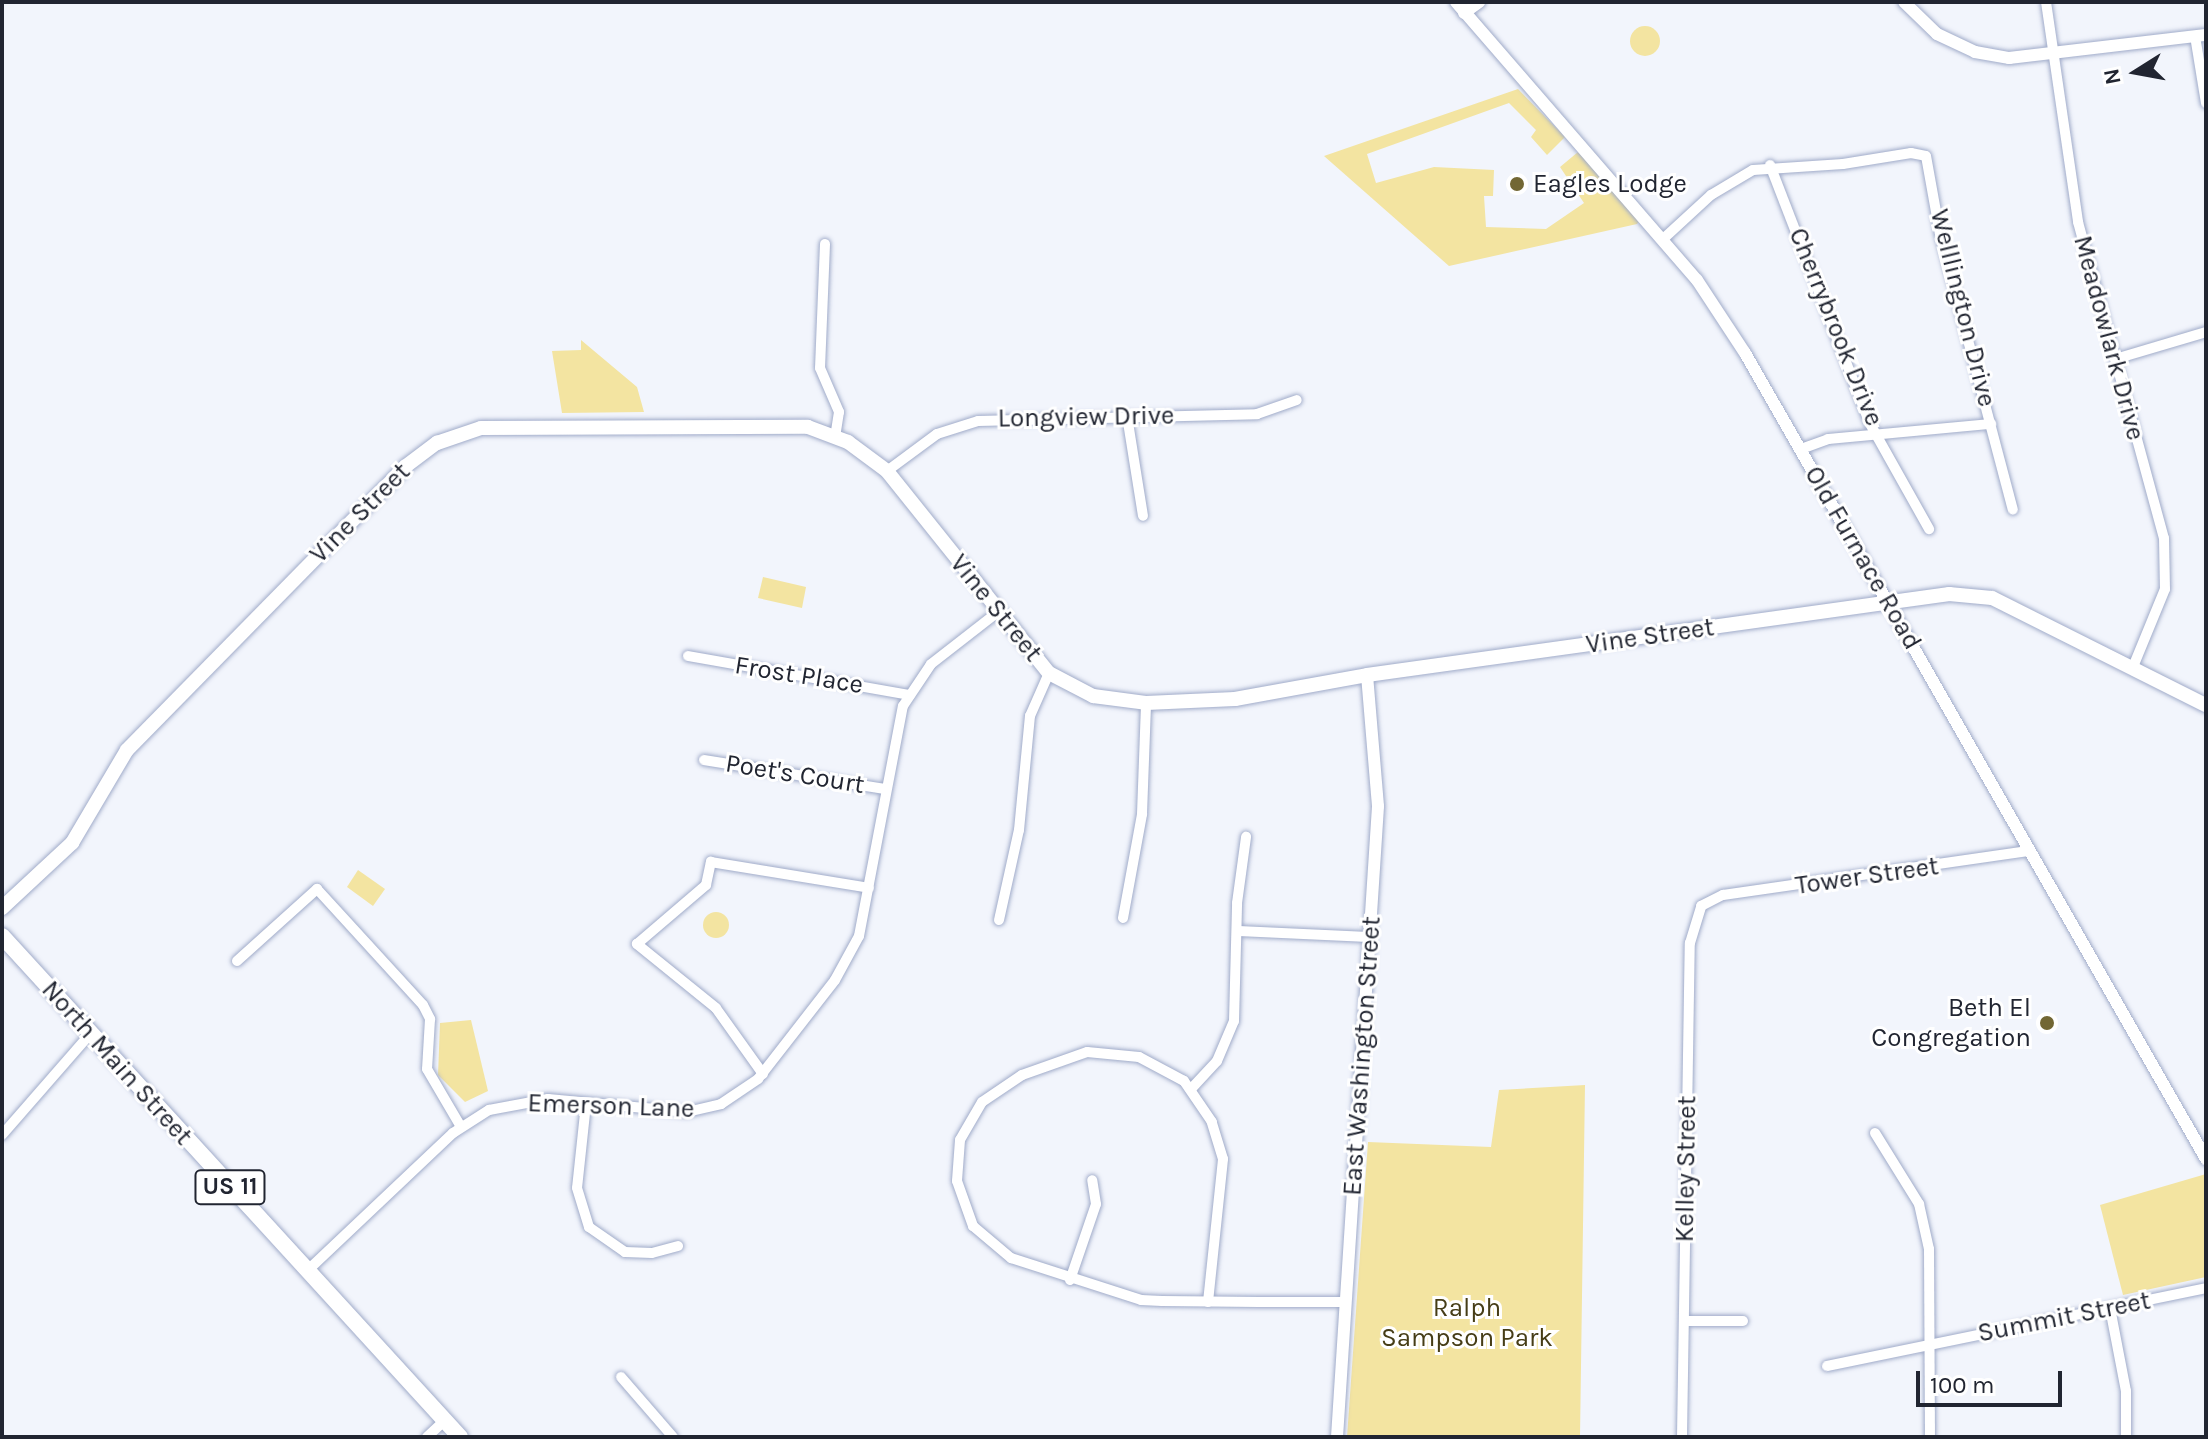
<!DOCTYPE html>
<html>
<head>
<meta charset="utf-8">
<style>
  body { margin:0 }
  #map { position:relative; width:2208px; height:1439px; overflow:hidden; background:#f2f5fc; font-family:Karla,sans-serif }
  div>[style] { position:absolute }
  .green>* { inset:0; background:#f3e4a1 }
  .round { border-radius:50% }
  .roads { filter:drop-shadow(0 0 2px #a0abc9) drop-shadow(0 0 2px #a0abc9) }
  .minor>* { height:10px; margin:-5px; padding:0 5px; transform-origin:5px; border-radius:5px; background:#fff }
  .tertiary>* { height:12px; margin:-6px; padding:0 6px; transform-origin:6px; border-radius:6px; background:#fff }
  .secondary>* { height:14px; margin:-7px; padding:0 7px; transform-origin:7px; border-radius:7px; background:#fff }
  .primary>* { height:16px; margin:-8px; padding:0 8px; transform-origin:8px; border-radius:8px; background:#fff }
  .dots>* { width:22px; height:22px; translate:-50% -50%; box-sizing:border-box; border:4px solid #fff; border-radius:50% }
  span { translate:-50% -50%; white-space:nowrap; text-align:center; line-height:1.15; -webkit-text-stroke:6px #fff; paint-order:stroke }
  .shield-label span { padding:2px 6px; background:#fff; border:2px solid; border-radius:6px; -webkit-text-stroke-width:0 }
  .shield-label { font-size:24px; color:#212531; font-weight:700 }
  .poi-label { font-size:26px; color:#212531 }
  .left { translate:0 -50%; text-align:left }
  .right { translate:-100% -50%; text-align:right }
  .street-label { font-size:26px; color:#212531 }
  .park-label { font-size:26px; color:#463d16 }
  .frame { position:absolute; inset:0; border:4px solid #212531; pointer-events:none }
  .north { position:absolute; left:2096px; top:32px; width:80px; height:80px; -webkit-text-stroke:6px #fff; paint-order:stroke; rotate:259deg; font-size:22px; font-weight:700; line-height:32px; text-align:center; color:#212531 }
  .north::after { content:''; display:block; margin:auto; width:28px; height:36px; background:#212531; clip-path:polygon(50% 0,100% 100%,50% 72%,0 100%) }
  .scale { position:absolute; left:1916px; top:1371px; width:146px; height:36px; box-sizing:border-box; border:4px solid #212531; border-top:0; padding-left:10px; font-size:24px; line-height:28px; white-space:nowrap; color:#212531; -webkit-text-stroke:6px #fff; paint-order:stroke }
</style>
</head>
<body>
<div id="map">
  <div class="green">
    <i class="round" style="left:1630px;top:26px;width:30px;height:30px"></i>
    <i style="clip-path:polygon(1518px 89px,1565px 137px,1547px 155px,1531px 137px,1536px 130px,1509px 103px,1367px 154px,1376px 183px,1434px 167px,1494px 170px,1493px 196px,1484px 196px,1486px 227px,1546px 229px,1584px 203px,1560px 167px,1578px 152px,1641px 218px,1637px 224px,1449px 266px,1324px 156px)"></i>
    <i style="clip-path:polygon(581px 340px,637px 387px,644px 412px,562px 413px,552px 351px,581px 350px)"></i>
    <i style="clip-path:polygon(763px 577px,806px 587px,802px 608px,758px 598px)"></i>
    <i style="clip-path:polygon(358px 870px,385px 889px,373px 906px,347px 887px)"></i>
    <i class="round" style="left:703px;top:912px;width:26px;height:26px"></i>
    <i style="clip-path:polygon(471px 1020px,488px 1091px,465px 1102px,438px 1075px,440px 1023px)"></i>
    <i style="clip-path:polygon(1585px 1085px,1580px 1437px,1347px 1437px,1368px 1142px,1491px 1147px,1499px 1090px)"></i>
    <i style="clip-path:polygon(2206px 1174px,2206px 1277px,2123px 1295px,2100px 1205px)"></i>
  </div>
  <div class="roads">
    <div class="minor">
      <i style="left:2046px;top:2px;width:222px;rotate:81.7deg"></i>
      <i style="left:2078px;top:222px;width:327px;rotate:74.8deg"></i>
      <i style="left:2164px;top:538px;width:51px;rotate:88.9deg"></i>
      <i style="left:2165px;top:589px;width:84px;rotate:112.3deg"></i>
      <i style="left:2195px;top:36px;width:68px;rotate:80.7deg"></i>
      <i style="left:1770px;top:165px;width:275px;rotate:68.9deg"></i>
      <i style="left:1869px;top:422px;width:123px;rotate:60.7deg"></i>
      <i style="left:1662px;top:240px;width:67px;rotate:-42.6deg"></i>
      <i style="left:1711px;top:195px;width:49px;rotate:-30.8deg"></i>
      <i style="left:1753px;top:170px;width:90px;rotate:-3.8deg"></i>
      <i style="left:1843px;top:164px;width:69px;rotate:-9.2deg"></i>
      <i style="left:1911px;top:153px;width:15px;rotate:11deg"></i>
      <i style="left:1926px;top:156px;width:79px;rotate:79.8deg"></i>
      <i style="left:1940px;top:234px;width:285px;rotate:75.2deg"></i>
      <i style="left:825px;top:244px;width:124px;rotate:92.3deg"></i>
      <i style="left:820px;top:368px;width:48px;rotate:66.6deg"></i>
      <i style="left:839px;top:412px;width:25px;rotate:99deg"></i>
      <i style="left:2115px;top:359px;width:95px;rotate:-16.5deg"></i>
      <i style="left:1127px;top:416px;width:101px;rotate:80.9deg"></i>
      <i style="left:1801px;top:449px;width:29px;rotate:-20deg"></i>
      <i style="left:1828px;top:439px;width:164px;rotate:-5.3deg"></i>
      <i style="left:887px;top:471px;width:62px;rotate:-36.5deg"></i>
      <i style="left:937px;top:434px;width:43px;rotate:-17.6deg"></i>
      <i style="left:978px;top:421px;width:279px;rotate:-1.4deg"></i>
      <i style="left:1257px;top:414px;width:42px;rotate:-19.3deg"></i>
      <i style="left:688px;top:656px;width:225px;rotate:10deg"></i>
      <i style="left:704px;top:760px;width:183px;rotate:9.1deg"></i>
      <i style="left:1123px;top:918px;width:106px;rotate:-79.6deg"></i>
      <i style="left:1142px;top:814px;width:111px;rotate:-87.9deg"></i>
      <i style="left:999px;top:920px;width:92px;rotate:-77.5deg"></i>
      <i style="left:1019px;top:830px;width:115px;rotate:-84.5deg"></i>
      <i style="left:1030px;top:716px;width:47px;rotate:-66.2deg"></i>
      <i style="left:1238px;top:931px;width:131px;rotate:2.6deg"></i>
      <i style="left:237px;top:961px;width:108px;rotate:-42deg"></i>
      <i style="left:317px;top:889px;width:157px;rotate:47.6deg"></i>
      <i style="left:423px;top:1005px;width:16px;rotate:63deg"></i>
      <i style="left:430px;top:1019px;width:50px;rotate:93.4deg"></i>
      <i style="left:427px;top:1069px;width:67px;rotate:59.6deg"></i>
      <i style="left:763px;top:1074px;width:81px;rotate:-125.5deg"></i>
      <i style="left:716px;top:1008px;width:102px;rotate:-141deg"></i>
      <i style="left:637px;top:944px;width:91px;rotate:-40.5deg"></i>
      <i style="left:706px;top:885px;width:24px;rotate:-78deg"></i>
      <i style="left:711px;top:862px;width:160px;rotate:9.3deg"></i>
      <i style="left:1191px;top:1089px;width:38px;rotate:-47deg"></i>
      <i style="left:1217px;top:1061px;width:43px;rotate:-67deg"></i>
      <i style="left:1234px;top:1021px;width:118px;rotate:-88.5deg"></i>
      <i style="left:1237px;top:903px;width:67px;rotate:-82.2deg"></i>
      <i style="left:586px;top:1104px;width:84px;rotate:96.1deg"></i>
      <i style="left:577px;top:1188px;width:41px;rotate:72.9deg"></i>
      <i style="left:589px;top:1227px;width:44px;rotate:34.8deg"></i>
      <i style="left:625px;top:1252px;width:27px;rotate:2deg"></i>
      <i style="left:652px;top:1253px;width:27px;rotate:-15deg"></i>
      <i style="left:1875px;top:1133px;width:84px;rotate:58.2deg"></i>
      <i style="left:1919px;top:1204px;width:46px;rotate:77.5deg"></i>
      <i style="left:1929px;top:1249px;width:188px;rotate:89.7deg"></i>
      <i style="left:2px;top:1135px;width:134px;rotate:-48.9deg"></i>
      <i style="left:307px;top:1271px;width:201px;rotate:-43.4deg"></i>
      <i style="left:453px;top:1133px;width:43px;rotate:-32.6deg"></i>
      <i style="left:489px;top:1110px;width:60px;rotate:-10.6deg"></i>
      <i style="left:548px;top:1099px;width:140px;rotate:5.3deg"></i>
      <i style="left:687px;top:1112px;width:35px;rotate:-13deg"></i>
      <i style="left:721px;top:1104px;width:45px;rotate:-34deg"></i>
      <i style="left:758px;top:1079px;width:125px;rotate:-52.1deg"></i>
      <i style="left:835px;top:980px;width:50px;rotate:-61.4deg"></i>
      <i style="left:859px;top:936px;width:234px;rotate:-79.2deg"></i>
      <i style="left:903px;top:706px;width:50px;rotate:-56.3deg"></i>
      <i style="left:931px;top:664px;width:86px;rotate:-37.9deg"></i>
      <i style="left:1070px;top:1280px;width:80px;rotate:-71.1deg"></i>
      <i style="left:1096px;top:1204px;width:24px;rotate:-99deg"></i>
      <i style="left:1208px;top:1302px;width:144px;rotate:-84deg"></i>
      <i style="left:1223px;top:1159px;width:39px;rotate:-107deg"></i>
      <i style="left:1212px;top:1122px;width:50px;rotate:-124.3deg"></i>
      <i style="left:1184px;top:1081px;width:51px;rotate:-151.9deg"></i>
      <i style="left:1139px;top:1057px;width:52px;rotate:-174.5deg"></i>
      <i style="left:1087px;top:1052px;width:69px;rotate:160.5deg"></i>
      <i style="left:1022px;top:1075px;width:48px;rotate:146deg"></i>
      <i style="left:982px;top:1102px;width:44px;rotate:120.1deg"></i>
      <i style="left:960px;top:1140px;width:41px;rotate:94.2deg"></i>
      <i style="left:957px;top:1181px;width:48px;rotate:70.4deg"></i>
      <i style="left:973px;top:1226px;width:50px;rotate:40.1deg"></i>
      <i style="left:1011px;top:1258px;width:137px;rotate:17.9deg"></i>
      <i style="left:1141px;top:1300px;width:21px;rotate:3deg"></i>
      <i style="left:1162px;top:1301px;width:97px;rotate:0.6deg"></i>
      <i style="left:1259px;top:1302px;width:87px"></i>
      <i style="left:2110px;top:1308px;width:85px;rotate:79.1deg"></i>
      <i style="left:2126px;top:1391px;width:46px;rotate:90deg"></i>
      <i style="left:1684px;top:1321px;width:59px"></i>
      <i style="left:1827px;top:1366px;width:387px;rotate:-11.6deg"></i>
      <i style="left:621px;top:1377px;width:79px;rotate:49.1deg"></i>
      <i style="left:427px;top:1437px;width:25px;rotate:-43deg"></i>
      <i style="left:1682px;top:1437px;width:494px;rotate:-89.1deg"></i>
      <i style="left:1690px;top:943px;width:39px;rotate:-73deg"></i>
      <i style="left:1701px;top:906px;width:25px;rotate:-27deg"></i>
      <i style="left:1723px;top:895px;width:310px;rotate:-8.2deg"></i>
    </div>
    <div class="tertiary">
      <i style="left:1456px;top:2px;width:368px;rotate:49.1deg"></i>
      <i style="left:1697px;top:280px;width:87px;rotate:56.7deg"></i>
      <i style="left:1745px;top:353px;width:929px;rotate:60.23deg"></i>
      <i style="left:1904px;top:2px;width:46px;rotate:44.1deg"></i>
      <i style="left:1937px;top:34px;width:42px;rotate:25.3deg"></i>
      <i style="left:1975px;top:52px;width:35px;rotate:10deg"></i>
      <i style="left:2009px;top:58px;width:198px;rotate:-6.7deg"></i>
      <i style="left:1464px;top:13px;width:19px;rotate:-36deg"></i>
      <i style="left:1337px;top:1437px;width:632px;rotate:-86.28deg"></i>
      <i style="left:1378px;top:806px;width:131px;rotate:-94.8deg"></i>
    </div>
    <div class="secondary">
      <i style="left:2px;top:908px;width:96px;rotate:-42.9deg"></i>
      <i style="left:72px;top:843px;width:108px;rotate:-59.4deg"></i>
      <i style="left:127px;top:750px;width:398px;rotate:-45.5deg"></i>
      <i style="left:406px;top:466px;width:39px;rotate:-37deg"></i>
      <i style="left:437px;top:443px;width:46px;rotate:-18.8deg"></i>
      <i style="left:481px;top:428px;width:327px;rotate:-0.2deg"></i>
      <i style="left:808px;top:427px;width:43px;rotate:20.6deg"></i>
      <i style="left:848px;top:442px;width:49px;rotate:36.6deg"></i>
      <i style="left:887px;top:471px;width:259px;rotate:51.3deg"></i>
      <i style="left:1049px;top:673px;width:50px;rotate:27.6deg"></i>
      <i style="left:1093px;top:696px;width:53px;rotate:7.5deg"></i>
      <i style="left:1146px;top:703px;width:89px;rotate:-2.6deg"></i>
      <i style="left:1235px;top:699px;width:134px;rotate:-10.3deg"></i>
      <i style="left:1367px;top:675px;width:588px;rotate:-7.92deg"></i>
      <i style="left:1949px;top:594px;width:43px;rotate:5.3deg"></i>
      <i style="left:1992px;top:598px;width:239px;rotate:26.6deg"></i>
    </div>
    <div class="primary">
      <i style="left:2px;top:936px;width:679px;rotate:47.57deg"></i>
    </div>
  </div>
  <div class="dots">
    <i style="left:1517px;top:184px;background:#726734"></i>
    <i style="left:2047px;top:1023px;background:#726734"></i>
  </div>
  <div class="shield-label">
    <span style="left:230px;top:1187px">US 11</span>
  </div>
  <div class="poi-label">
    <span class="left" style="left:1533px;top:184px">Eagles Lodge</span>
    <span class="right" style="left:2031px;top:1023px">Beth El<br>Congregation</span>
  </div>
  <div class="street-label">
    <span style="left:1963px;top:308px;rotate:76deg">Welllington Drive</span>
    <span style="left:1836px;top:327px;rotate:68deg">Cherrybrook Drive</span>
    <span style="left:2109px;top:338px;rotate:75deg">Meadowlark Drive</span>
    <span style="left:1086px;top:417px;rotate:-1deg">Longview Drive</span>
    <span style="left:360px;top:513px;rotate:-45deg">Vine Street</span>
    <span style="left:1863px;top:558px;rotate:60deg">Old Furnace Road</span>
    <span style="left:996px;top:608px;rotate:51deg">Vine Street</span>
    <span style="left:1650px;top:636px;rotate:-8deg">Vine Street</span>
    <span style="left:799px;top:675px;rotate:9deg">Frost Place</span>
    <span style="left:795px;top:774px;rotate:9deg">Poet's Court</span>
    <span style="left:1867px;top:876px;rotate:-8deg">Tower Street</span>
    <span style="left:1362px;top:1056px;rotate:-86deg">East Washington Street</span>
    <span style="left:117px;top:1063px;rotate:48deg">North Main Street</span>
    <span style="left:611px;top:1106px;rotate:2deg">Emerson Lane</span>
    <span style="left:1686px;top:1169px;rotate:-89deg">Kelley Street</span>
    <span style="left:2064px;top:1317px;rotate:-11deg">Summit Street</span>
  </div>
  <div class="park-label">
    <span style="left:1467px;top:1323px">Ralph<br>Sampson Park</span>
  </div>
  <div class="frame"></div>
  <div class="north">N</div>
  <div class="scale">100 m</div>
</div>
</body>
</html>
